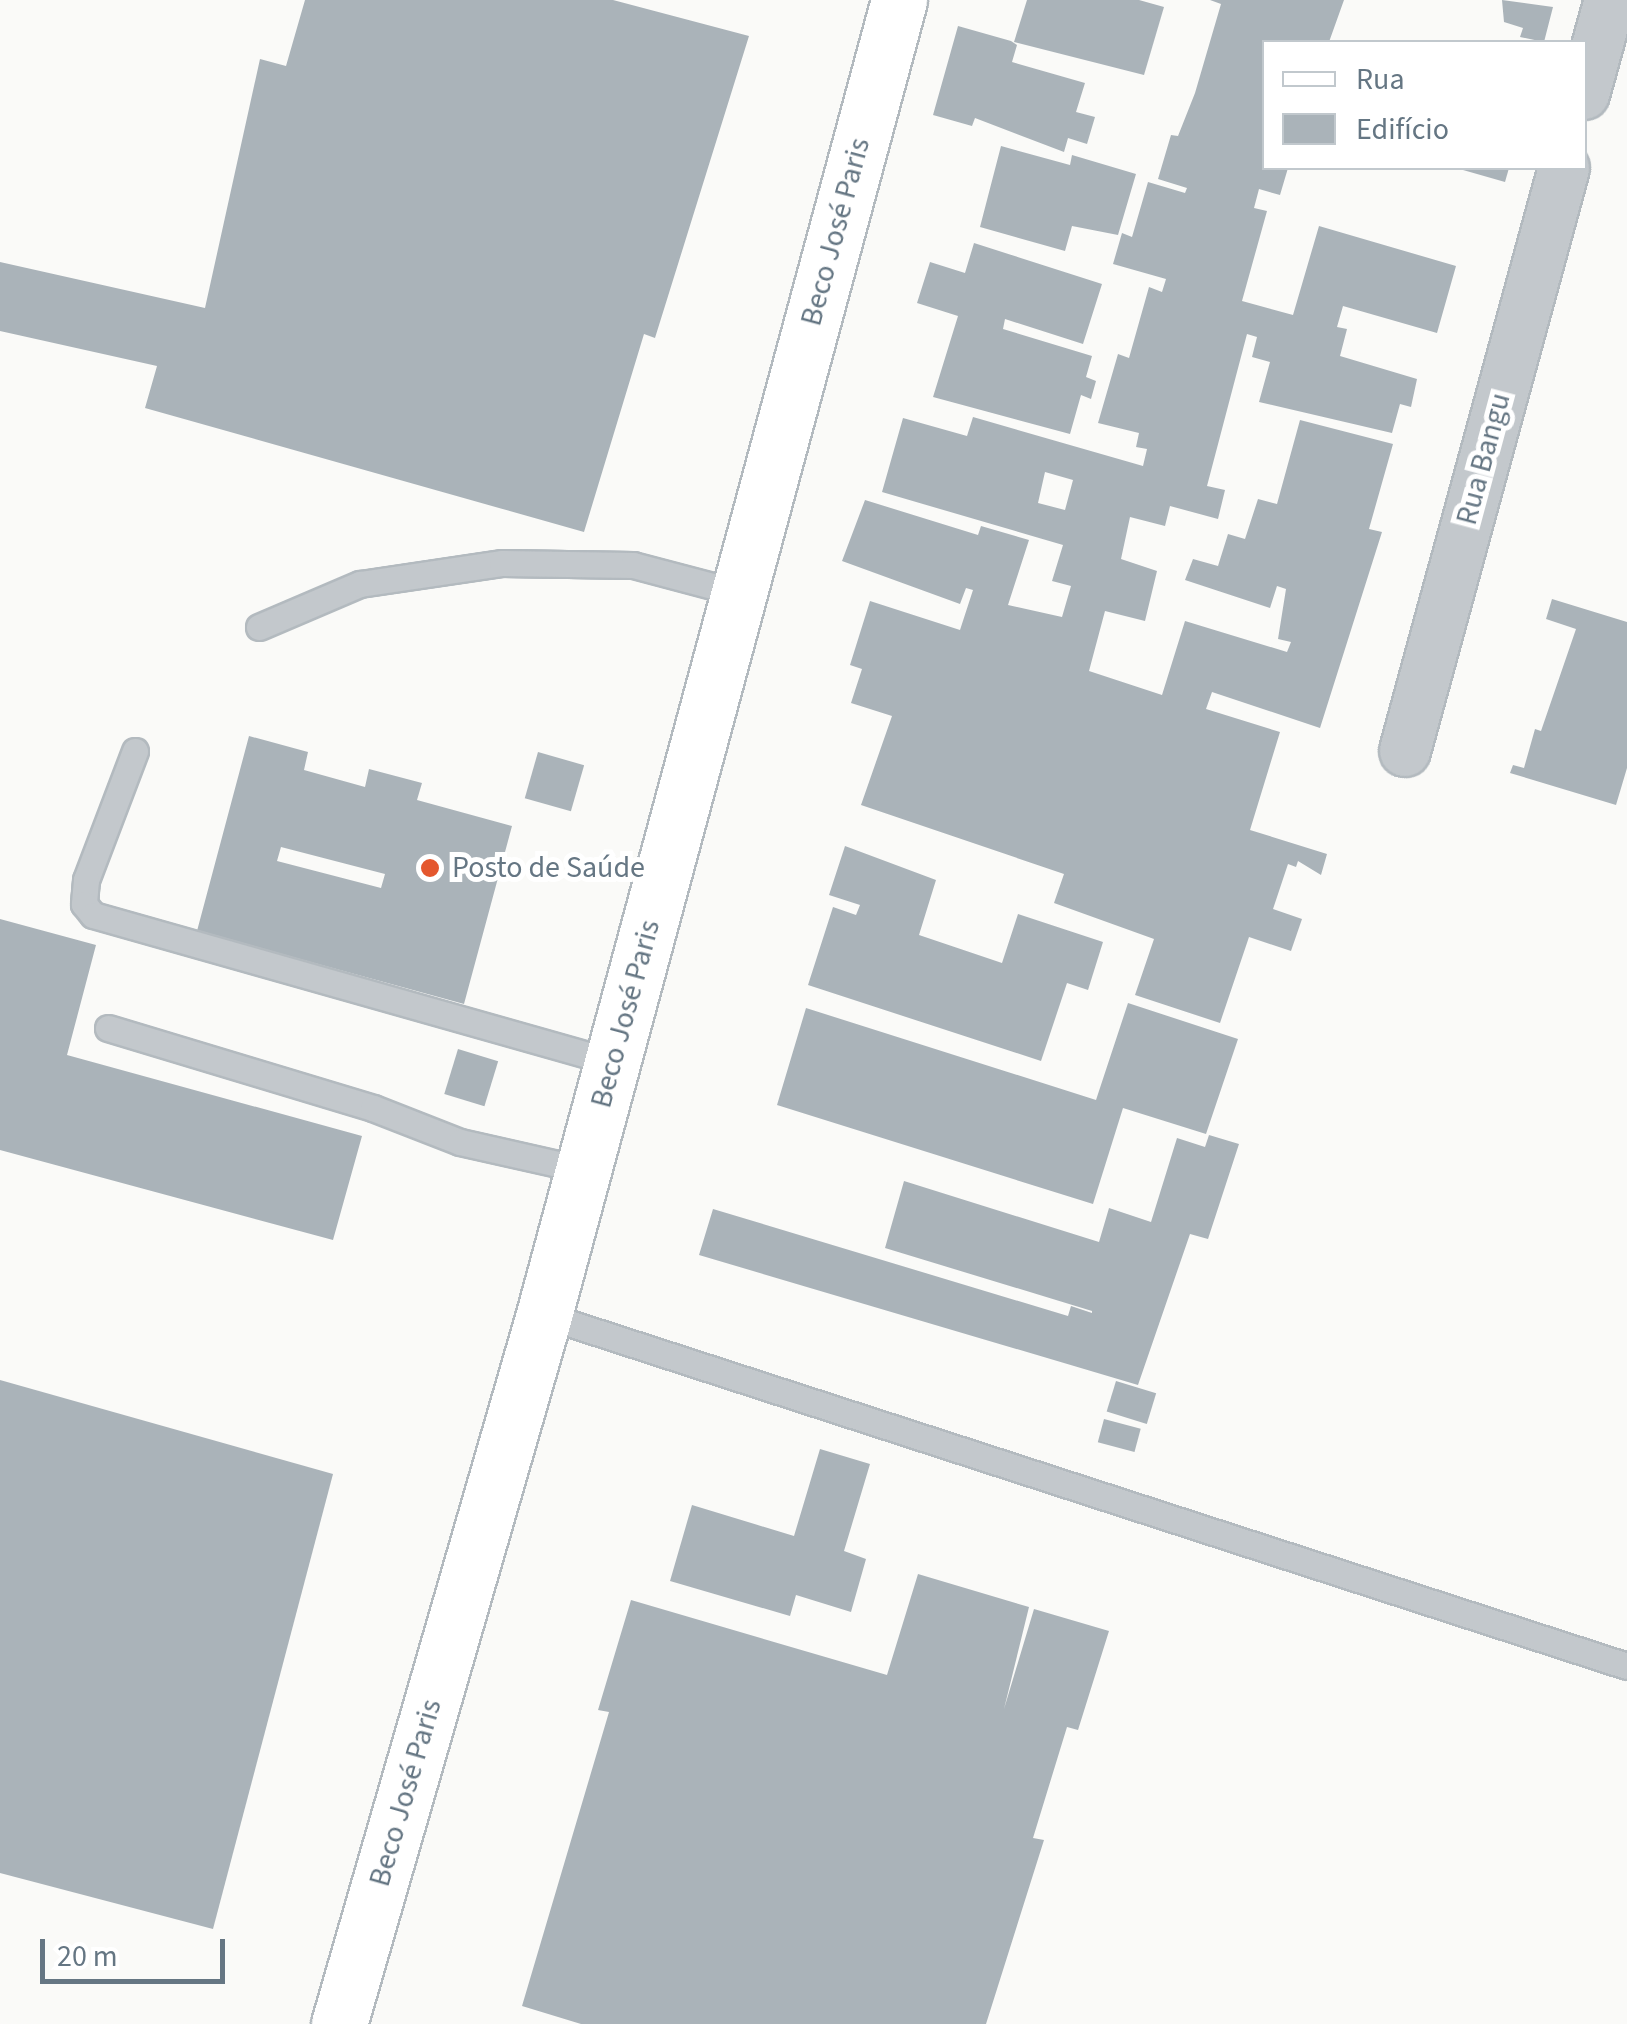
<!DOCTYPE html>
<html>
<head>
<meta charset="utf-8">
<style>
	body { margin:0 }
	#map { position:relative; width:1627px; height:2024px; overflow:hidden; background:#fafaf8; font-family:"Source Sans 3",sans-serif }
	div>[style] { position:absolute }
	.building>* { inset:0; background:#aab3b9; transform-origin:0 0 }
	.roads { filter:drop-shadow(2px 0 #b3babf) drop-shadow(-2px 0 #b3babf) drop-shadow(0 2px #b3babf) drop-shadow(0 -2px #b3babf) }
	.lane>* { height:25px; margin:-12.5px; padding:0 12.5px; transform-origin:12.5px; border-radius:12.5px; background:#c3c8cc }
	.street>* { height:50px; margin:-25px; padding:0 25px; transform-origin:25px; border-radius:25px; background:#c3c8cc }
	.secondary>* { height:55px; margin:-27.5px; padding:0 27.5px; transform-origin:27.5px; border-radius:27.5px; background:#fff }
	.dots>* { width:28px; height:28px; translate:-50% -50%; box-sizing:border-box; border:5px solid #fff; border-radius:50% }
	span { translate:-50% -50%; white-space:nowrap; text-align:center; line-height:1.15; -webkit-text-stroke:10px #fff; paint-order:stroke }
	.street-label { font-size:30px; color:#657683 }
	.poi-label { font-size:30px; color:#657683 }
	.left { translate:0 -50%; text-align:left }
	.legend { position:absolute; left:1262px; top:40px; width:325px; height:130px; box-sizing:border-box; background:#fff; border:2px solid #c1c8cd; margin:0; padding:12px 18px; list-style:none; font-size:30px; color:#657683 }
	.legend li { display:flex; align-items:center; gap:20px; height:50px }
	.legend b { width:50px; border:2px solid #c1c8cd }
	.scale { position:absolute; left:40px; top:1939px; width:185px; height:45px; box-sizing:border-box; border:5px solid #657683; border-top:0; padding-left:12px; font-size:30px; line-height:35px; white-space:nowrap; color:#657683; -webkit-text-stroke:8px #fff; paint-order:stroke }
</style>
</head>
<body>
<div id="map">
	<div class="building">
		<i style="clip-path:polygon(305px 0,613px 0,749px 36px,655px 338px,644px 334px,584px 532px,145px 408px,157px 366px,0 331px,0 262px,205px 308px,260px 59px,286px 66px)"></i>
		<i style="clip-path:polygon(1027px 0,1139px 0,1164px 7px,1144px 75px,1014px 42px)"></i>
		<i style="clip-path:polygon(evenodd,1210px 0,1344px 0,1329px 42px,1264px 42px,1264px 168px,1288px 168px,1280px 195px,1259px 189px,1254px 208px,1267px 211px,1242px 301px,1293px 315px,1319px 226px,1456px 266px,1437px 333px,1343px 306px,1337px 327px,1347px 329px,1340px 356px,1417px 379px,1411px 407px,1400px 404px,1392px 433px,1259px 402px,1270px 362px,1252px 357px,1257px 337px,1247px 334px,1207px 486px,1225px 490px,1218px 519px,1170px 506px,1165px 526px,1130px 517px,1121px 559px,1157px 571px,1145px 621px,1105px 611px,1089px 671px,1162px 695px,1185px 621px,1287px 652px,1291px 642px,1278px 639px,1286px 589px,1277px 586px,1270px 608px,1185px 580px,1193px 559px,1218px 566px,1228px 534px,1245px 539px,1258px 499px,1277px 504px,1300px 420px,1393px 444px,1369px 529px,1382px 532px,1320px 728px,1212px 692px,1206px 709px,1280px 732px,1250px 830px,1327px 854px,1321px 875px,1298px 861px,1296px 867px,1288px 864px,1273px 909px,1302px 919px,1291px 951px,1249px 937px,1220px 1023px,1135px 995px,1154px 939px,1054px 903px,1064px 874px,861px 805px,892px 716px,851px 703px,862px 669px,850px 665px,870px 601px,960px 630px,973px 590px,966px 588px,960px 604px,842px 561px,865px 500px,978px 535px,981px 526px,1029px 540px,1008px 605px,1062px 617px,1071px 586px,1052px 581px,1063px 545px,882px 492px,903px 418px,967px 436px,973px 417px,1143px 466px,1147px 449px,1136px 447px,1139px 433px,1098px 423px,1118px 354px,1129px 358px,1149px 287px,1162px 292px,1166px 279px,1113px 264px,1122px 233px,1132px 237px,1148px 182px,1185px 193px,1187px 188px,1158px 179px,1171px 135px,1178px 136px,1195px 93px,1221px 4px,1210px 0,1045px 472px,1073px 480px,1065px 510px,1038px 503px,1045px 472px)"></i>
		<i style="clip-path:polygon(1502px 0,1553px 7px,1544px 42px,1520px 37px,1523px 28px,1504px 22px)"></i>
		<i style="clip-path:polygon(958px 26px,1011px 41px,1017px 45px,1012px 62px,1085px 83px,1076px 112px,1095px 117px,1087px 144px,1068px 138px,1064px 152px,975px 118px,972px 126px,933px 115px)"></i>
		<i style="clip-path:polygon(1001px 146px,1070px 165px,1072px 155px,1136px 174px,1118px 235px,1072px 226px,1065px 251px,980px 227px)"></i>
		<i style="clip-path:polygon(1456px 168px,1509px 168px,1505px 182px)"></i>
		<i style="clip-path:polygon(974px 243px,1102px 284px,1083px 344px,1005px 319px,1003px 329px,1092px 356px,1086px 377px,1096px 381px,1091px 399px,1081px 395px,1070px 434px,933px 397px,958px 316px,917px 303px,930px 262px,965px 273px)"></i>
		<i style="clip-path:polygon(1552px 599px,1627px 622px,1627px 768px,1616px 805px,1510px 773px,1513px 765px,1524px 768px,1535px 729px,1541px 731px,1576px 629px,1546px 619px)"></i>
		<i style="clip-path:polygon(evenodd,249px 736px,308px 752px,304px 770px,365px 787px,369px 769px,422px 783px,417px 800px,512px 826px,464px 1004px,197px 931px,249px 736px,281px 847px,385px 874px,381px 888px,277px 861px,281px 847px)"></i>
		<i style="left:538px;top:752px;width:48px;height:48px;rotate:16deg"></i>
		<i style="clip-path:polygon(845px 846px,936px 880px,919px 935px,1002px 963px,1018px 914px,1103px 942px,1088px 990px,1067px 983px,1041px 1061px,808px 985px,833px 907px,856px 915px,860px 905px,829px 895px)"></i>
		<i style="clip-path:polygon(0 919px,96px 945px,67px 1055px,362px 1136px,333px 1240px,0 1150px)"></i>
		<i style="clip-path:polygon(1128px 1003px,1238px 1039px,1206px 1134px,1123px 1108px,1093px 1204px,777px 1105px,806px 1008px,1096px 1100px)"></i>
		<i style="left:458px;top:1049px;width:42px;height:47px;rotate:17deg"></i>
		<i style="clip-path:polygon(1209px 1135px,1239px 1144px,1208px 1239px,1190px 1234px,1138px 1385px,699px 1255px,713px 1209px,1068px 1316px,1071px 1306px,1092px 1313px,1092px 1311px,885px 1248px,904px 1181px,1099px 1242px,1109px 1208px,1151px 1222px,1177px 1138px,1205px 1147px)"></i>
		<i style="clip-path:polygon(0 1380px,333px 1474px,213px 1929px,0 1873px)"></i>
		<i style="left:1116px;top:1381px;width:42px;height:32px;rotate:17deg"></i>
		<i style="left:1104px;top:1419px;width:38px;height:24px;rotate:15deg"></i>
		<i style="clip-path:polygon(820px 1449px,870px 1464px,844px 1551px,866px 1559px,851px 1612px,796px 1595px,790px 1616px,670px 1581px,692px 1505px,794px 1536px)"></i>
		<i style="clip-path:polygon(918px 1574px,1029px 1607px,1004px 1709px,1034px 1609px,1109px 1631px,1078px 1730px,1067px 1727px,1033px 1838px,1044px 1840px,986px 2024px,581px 2024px,522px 2006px,609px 1712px,598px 1710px,631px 1600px,887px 1675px)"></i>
	</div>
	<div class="roads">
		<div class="lane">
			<i style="left:259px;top:627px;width:110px;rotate:-23.1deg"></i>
			<i style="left:360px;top:584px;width:144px;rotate:-8.4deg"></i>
			<i style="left:502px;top:563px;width:131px;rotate:0.9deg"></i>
			<i style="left:633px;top:565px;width:110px;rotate:14.8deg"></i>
			<i style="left:135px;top:751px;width:138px;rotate:110.8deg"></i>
			<i style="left:86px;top:880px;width:24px;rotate:95deg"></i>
			<i style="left:84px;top:904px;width:14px;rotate:51deg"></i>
			<i style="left:93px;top:915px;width:539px;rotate:15.81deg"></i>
			<i style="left:108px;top:1028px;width:277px;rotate:16.8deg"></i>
			<i style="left:373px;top:1108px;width:93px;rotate:21.3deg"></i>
			<i style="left:460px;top:1142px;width:127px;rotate:12.7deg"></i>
			<i style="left:544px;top:1315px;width:1138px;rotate:17.96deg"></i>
		</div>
		<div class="street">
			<i style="left:1584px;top:94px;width:98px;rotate:-74.5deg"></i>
			<i style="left:1405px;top:751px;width:604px;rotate:-74.74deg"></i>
		</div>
		<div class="secondary">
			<i style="left:339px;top:2024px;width:738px;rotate:-73.87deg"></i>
			<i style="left:544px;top:1315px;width:1362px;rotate:-74.89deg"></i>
		</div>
	</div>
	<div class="dots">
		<i style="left:430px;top:868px;background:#e4572e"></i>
	</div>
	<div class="street-label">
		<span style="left:836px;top:232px;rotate:-75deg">Beco José Paris</span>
		<span style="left:1484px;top:459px;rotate:-75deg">Rua Bangu</span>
		<span style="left:626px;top:1014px;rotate:-75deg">Beco José Paris</span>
		<span style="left:406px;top:1793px;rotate:-74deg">Beco José Paris</span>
	</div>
	<div class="poi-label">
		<span class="left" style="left:452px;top:868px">Posto de Saúde</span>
	</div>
	<ul class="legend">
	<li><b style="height:12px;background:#fff"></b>Rua</li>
	<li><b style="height:28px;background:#aab3b9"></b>Edifício</li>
	</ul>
	<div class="scale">20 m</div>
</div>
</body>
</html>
